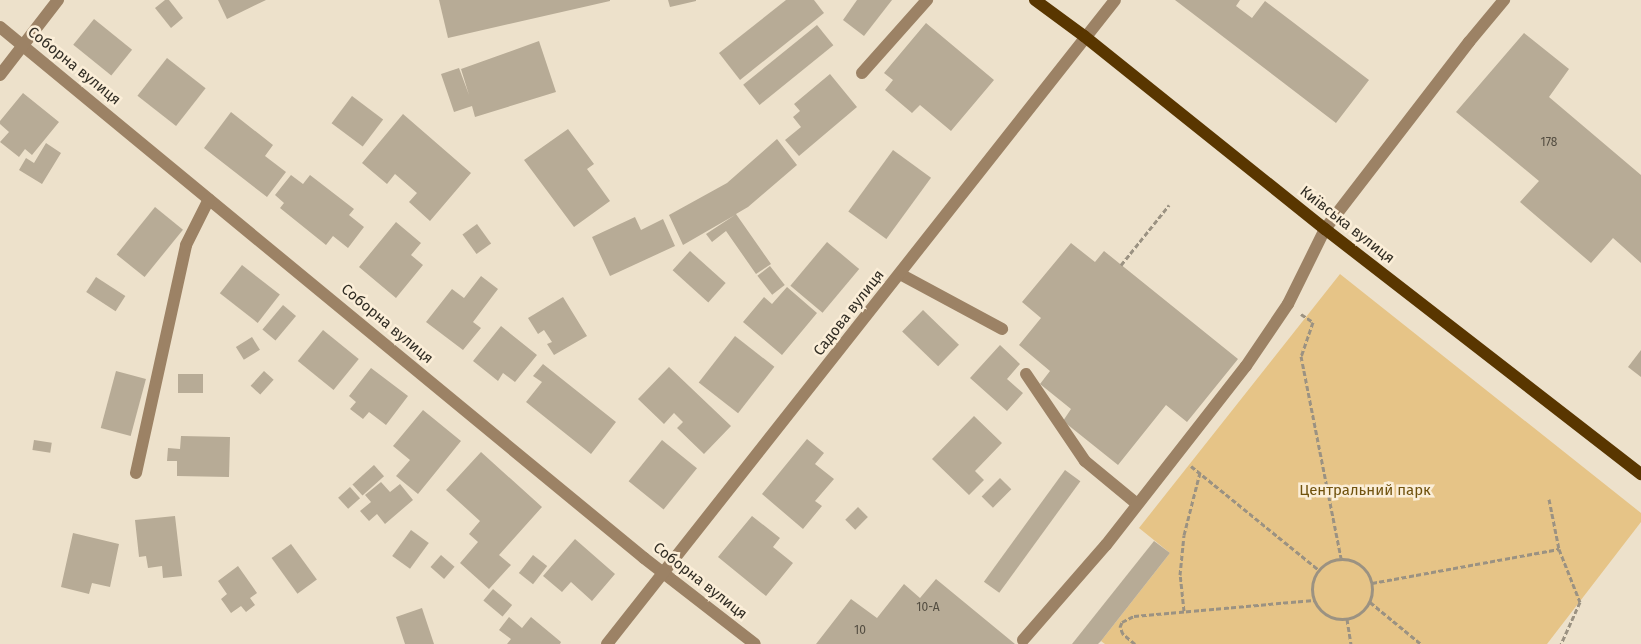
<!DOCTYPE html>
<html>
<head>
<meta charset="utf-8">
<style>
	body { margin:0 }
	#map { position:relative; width:1641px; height:644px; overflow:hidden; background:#ede1cb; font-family:"Fira Sans",sans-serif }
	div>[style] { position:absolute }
	.green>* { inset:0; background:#e6c487 }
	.building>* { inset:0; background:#b7ab96; transform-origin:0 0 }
	.path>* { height:3px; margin-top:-1.5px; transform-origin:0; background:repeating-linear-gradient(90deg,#9b9282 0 5px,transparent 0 7.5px) }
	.path>.ring { margin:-1.5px; padding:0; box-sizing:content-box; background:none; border:3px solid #9b9282; border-radius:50% }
	.minor>* { height:12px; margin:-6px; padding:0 6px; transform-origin:6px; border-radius:6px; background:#9c8265 }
	.major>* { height:12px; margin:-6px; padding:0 6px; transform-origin:6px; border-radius:6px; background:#593600 }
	span { translate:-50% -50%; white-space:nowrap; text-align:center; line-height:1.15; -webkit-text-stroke:5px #fbeed8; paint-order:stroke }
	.number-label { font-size:12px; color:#524c40 }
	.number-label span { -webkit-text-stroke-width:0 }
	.street-label { font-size:15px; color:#312d24 }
	.park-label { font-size:15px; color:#70520e }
</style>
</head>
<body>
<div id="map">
	<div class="green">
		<i style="clip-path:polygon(1340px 274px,1641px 513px,1641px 522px,1547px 644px,1105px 644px,1101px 641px,1170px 553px,1139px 528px)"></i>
	</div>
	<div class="building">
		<i style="clip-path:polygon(165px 0,169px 0,183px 18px,171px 28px,155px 8px)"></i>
		<i style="clip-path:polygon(218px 0,266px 0,227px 19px)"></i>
		<i style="clip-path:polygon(439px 0,610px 0,610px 1px,448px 38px)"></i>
		<i style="clip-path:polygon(668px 0,696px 0,696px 1px,670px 7px)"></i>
		<i style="clip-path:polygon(786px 0,814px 0,824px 13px,740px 80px,719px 53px)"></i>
		<i style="clip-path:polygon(857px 0,892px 0,864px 36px,843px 20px)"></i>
		<i style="clip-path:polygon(1175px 0,1240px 0,1236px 6px,1252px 18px,1265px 1px,1369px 80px,1336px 123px)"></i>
		<i style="left:94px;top:19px;width:49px;height:33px;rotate:39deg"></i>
		<i style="clip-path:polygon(926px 23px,994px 80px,951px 131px,920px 105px,912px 113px,885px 90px,893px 80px,884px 73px)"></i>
		<i style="left:817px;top:25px;width:26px;height:95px;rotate:51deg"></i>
		<i style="clip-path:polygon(1524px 33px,1569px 69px,1549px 97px,1641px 175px,1641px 263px,1613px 238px,1591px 263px,1520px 202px,1539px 181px,1456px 112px)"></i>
		<i style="clip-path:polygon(539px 41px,556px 92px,475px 117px,472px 106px,454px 112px,441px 74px,459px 68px,469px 95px,461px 69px)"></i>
		<i style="left:167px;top:58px;width:49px;height:48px;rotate:38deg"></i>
		<i style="clip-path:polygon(830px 74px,857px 107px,799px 156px,785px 140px,801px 127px,793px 117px,800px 111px,794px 104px)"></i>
		<i style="clip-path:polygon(23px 93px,59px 122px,32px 155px,25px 149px,19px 157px,0 142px,9px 132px,0 124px,0 121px)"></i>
		<i style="left:352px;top:96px;width:39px;height:34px;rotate:37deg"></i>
		<i style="clip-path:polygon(231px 112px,273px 145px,265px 156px,286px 172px,267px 197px,204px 148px)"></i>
		<i style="clip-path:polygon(403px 114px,471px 173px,430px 221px,409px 202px,417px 193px,395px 174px,387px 184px,362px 163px)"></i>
		<i style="clip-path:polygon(568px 129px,594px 164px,587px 169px,610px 201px,574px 227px,524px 160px)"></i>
		<i style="clip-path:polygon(777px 139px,797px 165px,748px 207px,736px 214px,771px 264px,756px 274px,726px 231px,712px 242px,706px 234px,735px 215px,683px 245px,669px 215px,727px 183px)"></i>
		<i style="clip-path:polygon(46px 143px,61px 153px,42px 184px,19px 170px,26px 158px,34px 163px)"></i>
		<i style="left:893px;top:150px;width:47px;height:76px;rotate:36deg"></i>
		<i style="clip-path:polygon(291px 175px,303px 184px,310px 175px,354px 209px,349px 215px,364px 227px,348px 248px,333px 236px,326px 245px,280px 208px,284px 203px,275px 195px)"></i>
		<i style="left:155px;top:207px;width:36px;height:61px;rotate:39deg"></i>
		<i style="clip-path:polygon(635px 217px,641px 230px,663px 219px,675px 246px,610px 276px,592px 237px)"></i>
		<i style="clip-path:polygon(396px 222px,421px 243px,411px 255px,423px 265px,396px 298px,359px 267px)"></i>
		<i style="left:477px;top:224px;width:24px;height:18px;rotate:54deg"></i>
		<i style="left:827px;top:242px;width:42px;height:57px;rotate:40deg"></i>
		<i style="clip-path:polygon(1071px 243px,1095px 262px,1104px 251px,1238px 359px,1187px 422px,1166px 405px,1118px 465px,1063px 421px,1071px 409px,1040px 384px,1050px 371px,1019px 345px,1041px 318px,1022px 302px)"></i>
		<i style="left:690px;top:251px;width:48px;height:26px;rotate:42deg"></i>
		<i style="left:242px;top:265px;width:48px;height:36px;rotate:38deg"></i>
		<i style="left:770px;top:266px;width:24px;height:16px;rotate:52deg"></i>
		<i style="clip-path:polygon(481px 276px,498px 289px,473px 322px,481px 328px,463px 350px,426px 322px,452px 289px,464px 298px)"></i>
		<i style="left:96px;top:277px;width:35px;height:18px;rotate:33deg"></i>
		<i style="clip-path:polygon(787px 287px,817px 313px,782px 355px,743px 322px,764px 297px,772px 304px)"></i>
		<i style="clip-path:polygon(563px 297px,587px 336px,554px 355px,547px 344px,552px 342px,544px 330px,538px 334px,528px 318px)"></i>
		<i style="left:283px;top:305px;width:17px;height:32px;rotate:40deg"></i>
		<i style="left:923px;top:310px;width:50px;height:30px;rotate:44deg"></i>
		<i style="clip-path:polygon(501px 326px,537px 355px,515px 382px,503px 373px,498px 381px,473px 361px)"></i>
		<i style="left:323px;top:330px;width:46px;height:40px;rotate:39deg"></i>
		<i style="left:735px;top:336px;width:50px;height:59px;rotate:38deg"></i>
		<i style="left:252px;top:337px;width:15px;height:19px;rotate:58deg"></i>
		<i style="clip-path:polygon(1000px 345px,1020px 364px,1007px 379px,1023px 393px,1007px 411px,970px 378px)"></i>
		<i style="clip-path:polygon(1641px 350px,1641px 377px,1628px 367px)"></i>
		<i style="clip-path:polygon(543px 364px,616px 422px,591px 454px,526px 402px,542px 382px,533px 376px)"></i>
		<i style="clip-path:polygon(669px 367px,731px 426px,704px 454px,677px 428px,683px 422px,674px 413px,664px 424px,638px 399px)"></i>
		<i style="clip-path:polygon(371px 368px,408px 396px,386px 425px,369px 412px,363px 419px,350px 409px,356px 402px,349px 396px)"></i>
		<i style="left:116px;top:371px;width:31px;height:59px;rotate:15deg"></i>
		<i style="left:264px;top:371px;width:13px;height:20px;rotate:42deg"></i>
		<i style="left:203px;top:374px;width:19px;height:25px;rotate:90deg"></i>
		<i style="clip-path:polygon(423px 410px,461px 441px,418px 494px,396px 476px,410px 460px,393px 446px)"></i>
		<i style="clip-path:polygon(974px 416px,1002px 443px,975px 471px,984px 480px,969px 495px,932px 459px)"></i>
		<i style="clip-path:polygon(181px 436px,230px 437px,229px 477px,177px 476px,177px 461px,167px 461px,168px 448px,180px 449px)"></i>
		<i style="clip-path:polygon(807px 439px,824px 453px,815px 464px,834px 479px,815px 501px,822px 506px,803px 529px,762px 494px)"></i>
		<i style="left:34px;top:440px;width:18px;height:10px;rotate:9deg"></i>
		<i style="left:662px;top:440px;width:45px;height:53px;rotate:39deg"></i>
		<i style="clip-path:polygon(481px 452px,542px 507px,499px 555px,511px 565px,489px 589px,460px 563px,478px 542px,469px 534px,480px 521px,446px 490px)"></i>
		<i style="left:374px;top:465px;width:15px;height:29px;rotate:48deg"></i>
		<i style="left:1065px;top:470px;width:19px;height:138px;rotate:36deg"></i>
		<i style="left:1000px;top:478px;width:16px;height:26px;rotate:45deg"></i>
		<i style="clip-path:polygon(381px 482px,390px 492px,400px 484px,413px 500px,385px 524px,377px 514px,369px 521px,360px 511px,371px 502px,365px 495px)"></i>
		<i style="left:350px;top:487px;width:15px;height:16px;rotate:48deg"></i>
		<i style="left:858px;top:507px;width:14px;height:18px;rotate:45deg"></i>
		<i style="clip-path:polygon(175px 516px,182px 576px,163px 578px,162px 566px,148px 568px,146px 556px,139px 557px,135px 520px)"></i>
		<i style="clip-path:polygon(752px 516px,780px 538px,773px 547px,793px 563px,766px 596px,718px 557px)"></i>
		<i style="left:411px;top:530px;width:22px;height:32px;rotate:36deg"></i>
		<i style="clip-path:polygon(73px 533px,119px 544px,110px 587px,92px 583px,89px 594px,61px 587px)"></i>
		<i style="clip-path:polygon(575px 539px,615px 574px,592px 601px,571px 582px,562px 592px,543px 576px)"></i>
		<i style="clip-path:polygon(1154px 541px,1170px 553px,1101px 641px,1098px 644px,1072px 644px)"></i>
		<i style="left:291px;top:544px;width:44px;height:24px;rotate:54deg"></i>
		<i style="left:441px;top:555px;width:18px;height:16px;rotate:41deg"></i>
		<i style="left:533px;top:555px;width:18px;height:23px;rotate:38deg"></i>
		<i style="clip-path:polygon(238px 566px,257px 593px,250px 598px,255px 605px,246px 612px,241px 606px,231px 613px,221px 599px,227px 594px,218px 581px)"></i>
		<i style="clip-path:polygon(936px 579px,1015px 644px,816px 644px,851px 599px,877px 618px,904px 584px,920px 598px)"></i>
		<i style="left:493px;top:589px;width:25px;height:15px;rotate:40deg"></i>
		<i style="clip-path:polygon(422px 608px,434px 644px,405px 644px,396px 617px)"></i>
		<i style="clip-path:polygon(509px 617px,522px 628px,531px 617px,561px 642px,560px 644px,507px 644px,511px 639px,499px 630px)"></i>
	</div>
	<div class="path">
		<i style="left:1121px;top:265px;width:77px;rotate:-51.3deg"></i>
		<i style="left:1301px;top:314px;width:14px;rotate:34deg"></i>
		<i style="left:1313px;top:322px;width:36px;rotate:109deg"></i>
		<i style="left:1301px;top:356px;width:206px;rotate:78.8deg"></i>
		<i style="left:1191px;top:466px;width:165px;rotate:39.1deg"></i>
		<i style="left:1549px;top:499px;width:51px;rotate:78.7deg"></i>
		<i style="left:1559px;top:549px;width:57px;rotate:68.4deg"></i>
		<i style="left:1580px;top:602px;width:46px;rotate:114.3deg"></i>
		<i class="ring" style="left:1312px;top:559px;width:57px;height:57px"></i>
		<i style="left:1372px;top:583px;width:190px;rotate:-10.3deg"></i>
		<i style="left:1370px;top:602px;width:66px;rotate:39.5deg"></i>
		<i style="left:1184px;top:611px;width:36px;rotate:-96deg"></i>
		<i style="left:1180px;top:575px;width:40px;rotate:-84.3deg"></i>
		<i style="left:1184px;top:535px;width:65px;rotate:-75.7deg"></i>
		<i style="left:1347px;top:619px;width:25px;rotate:81deg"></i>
		<i style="left:1135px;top:644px;width:16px;rotate:-140deg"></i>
		<i style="left:1123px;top:634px;width:8px;rotate:-113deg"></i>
		<i style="left:1120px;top:627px;width:5px;rotate:-68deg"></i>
		<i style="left:1122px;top:622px;width:13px;rotate:-27deg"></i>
		<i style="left:1134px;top:616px;width:181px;rotate:-5.1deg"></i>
	</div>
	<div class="minor">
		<i style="left:0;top:27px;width:835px;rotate:39.51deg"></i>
		<i style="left:644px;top:558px;width:140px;rotate:37.8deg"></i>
		<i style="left:862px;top:73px;width:98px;rotate:-48.3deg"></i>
		<i style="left:0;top:75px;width:95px;rotate:-52.3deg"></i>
		<i style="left:900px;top:274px;width:116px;rotate:28.3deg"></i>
		<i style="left:1026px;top:374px;width:105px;rotate:55.9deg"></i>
		<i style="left:1085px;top:461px;width:67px;rotate:39.6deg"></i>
		<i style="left:136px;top:473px;width:233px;rotate:-77.6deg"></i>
		<i style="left:186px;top:245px;width:51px;rotate:-63.4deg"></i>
		<i style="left:1023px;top:640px;width:126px;rotate:-48.9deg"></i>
		<i style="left:1106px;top:545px;width:227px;rotate:-52deg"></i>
		<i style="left:1246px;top:366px;width:75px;rotate:-55.9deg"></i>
		<i style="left:1288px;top:304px;width:84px;rotate:-63.7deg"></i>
		<i style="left:1325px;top:229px;width:236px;rotate:-52.4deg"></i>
		<i style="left:1469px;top:42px;width:55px;rotate:-50.2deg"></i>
		<i style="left:607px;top:644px;width:820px;rotate:-51.73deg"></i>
	</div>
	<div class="major">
		<i style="left:1035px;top:0;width:61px;rotate:36.3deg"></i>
		<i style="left:1084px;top:36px;width:309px;rotate:38.7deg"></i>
		<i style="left:1325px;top:229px;width:400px;rotate:37.8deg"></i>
	</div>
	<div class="number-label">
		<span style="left:1549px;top:143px">178</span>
		<span style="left:928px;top:608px">10-А</span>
		<span style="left:860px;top:631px">10</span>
	</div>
	<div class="street-label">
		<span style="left:74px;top:66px;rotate:39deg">Соборна вулиця</span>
		<span style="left:1347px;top:225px;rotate:38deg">Київська вулиця</span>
		<span style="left:849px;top:313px;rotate:-52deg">Садова вулиця</span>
		<span style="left:387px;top:324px;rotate:40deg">Соборна вулиця</span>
		<span style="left:700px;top:581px;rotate:38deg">Соборна вулиця</span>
	</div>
	<div class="park-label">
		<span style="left:1365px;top:491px">Центральний парк</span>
	</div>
</div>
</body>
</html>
